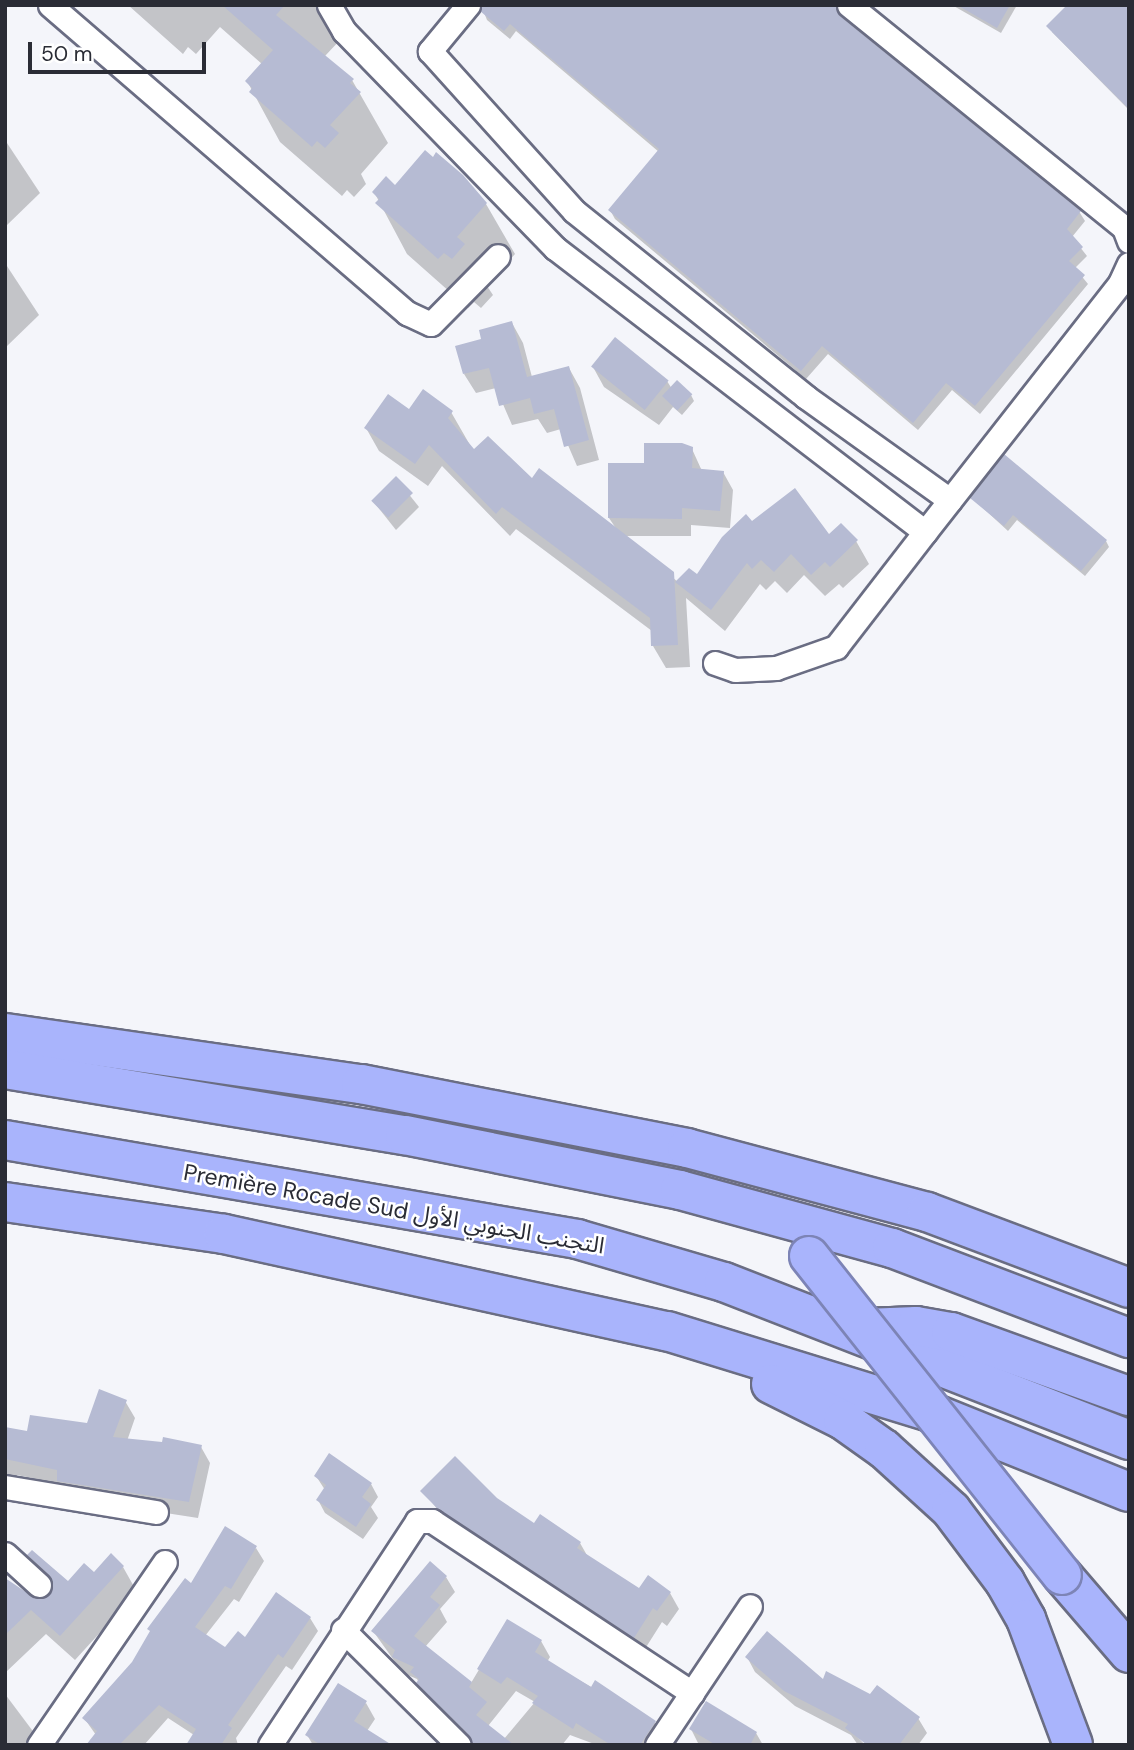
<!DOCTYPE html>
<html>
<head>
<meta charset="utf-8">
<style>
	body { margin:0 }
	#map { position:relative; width:1134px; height:1750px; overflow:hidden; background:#f4f5fa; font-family:"DM Sans","Noto Sans Arabic",sans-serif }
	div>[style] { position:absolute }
	.shadow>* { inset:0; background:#0003 }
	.building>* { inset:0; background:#b6bbd3; transform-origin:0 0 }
	.roads { filter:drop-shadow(2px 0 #6a6d83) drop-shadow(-2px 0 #6a6d83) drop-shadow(0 2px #6a6d83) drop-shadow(0 -2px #6a6d83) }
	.minor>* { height:23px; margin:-11.5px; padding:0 11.5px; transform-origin:11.5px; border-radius:11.5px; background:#fff }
	.motorway>* { height:38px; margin:-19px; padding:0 19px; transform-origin:19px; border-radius:19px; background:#a9b4fc }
	.bridges { filter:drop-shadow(2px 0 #7d84b6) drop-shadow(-2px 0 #7d84b6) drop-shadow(0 2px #7d84b6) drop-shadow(0 -2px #7d84b6) }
	.motorway-bridge>* { height:38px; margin:-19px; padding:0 19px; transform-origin:19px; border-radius:19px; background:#a9b4fc }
	span { translate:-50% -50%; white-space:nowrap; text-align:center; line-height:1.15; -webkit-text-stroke:5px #fff; paint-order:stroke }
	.street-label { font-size:23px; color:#2a2c35 }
	.frame { position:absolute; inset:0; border:7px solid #2a2c35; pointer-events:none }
	.scale { position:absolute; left:28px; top:42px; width:178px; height:32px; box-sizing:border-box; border:4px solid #2a2c35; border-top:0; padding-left:9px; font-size:21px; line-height:24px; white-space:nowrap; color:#2a2c35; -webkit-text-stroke:5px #fff; paint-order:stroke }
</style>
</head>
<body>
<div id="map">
	<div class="shadow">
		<i style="clip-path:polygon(128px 5px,323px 5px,341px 39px,325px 56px,352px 80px,388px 143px,361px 174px,366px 184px,354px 197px,347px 190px,342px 196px,280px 142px,247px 81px,262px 64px,220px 27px,196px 54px,188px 47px,183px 54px)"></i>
		<i style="clip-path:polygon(481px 5px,834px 5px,841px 19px,1080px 213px,1085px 221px,1072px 237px,1087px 256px,1075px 268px,1088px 284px,980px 414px,952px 390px,918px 430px,828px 354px,806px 379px,615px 219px,610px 210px,659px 152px,516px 31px,510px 39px,487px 20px)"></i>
		<i style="clip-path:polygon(952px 5px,1017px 5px,1001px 33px)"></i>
		<i style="clip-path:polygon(1129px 5px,1129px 110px,1052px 32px)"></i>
		<i style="clip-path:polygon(5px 140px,40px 193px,5px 227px)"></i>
		<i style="clip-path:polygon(396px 187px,486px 204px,515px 254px,487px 286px,493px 295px,481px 308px,474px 302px,468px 308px,407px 254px,374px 192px)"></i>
		<i style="clip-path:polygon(5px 263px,39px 315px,5px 348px)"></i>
		<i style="clip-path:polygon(512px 323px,523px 343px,532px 377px,569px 368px,580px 388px,599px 460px,577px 466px,561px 429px,547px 433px,538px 419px,512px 425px,496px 388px,476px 393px,464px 374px,484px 340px)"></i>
		<i style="clip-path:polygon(593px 367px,667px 381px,672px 389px,691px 395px,694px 401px,682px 415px,673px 407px,659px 425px,604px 387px)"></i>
		<i style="clip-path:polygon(410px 411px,451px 412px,474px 452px,617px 530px,609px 518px,646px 465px,692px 449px,702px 471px,723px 472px,733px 490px,730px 528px,691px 525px,691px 536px,623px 536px,678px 582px,697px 577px,751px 523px,856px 541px,869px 564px,843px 588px,839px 584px,825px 596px,804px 575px,787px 593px,775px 581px,766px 590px,760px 584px,725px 631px,686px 598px,690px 667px,666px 668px,653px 646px,652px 631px,516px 529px,510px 536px,442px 466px,428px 486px,379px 451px,366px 428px)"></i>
		<i style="clip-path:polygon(396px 478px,419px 507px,396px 530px,373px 501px)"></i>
		<i style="clip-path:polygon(972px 498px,1106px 541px,1109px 547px,1085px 576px,1017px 520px,1008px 531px)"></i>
		<i style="clip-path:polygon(125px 1401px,135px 1418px,127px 1441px,201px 1447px,210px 1463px,198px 1518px,69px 1498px,61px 1484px,17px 1475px,14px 1489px,5px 1487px,5px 1429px,28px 1433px,88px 1425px)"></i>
		<i style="clip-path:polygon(316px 1476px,371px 1484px,378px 1497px,371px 1507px,378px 1518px,363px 1539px,325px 1513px,318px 1500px,325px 1490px)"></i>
		<i style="clip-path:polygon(423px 1491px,496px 1499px,535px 1525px,580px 1543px,588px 1557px,639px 1591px,670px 1593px,679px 1609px,667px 1626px,662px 1622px,643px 1652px,449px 1524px)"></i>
		<i style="clip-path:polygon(256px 1548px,264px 1561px,239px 1602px,234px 1599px,205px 1636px,225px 1650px,310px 1618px,318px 1631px,292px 1670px,286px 1666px,236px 1738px,238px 1745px,188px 1745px,194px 1735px,168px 1718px,144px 1745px,88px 1745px,96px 1735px,84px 1718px,134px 1663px,191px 1585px)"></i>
		<i style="clip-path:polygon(29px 1555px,68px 1584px,123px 1567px,137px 1592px,75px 1660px,46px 1634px,5px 1673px,5px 1579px,36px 1601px,50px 1596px,52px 1589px)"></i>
		<i style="clip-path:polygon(evenodd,446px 1577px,455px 1592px,440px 1609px,447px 1622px,425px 1647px,471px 1683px,508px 1621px,541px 1641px,550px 1657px,547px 1662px,655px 1723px,664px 1738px,659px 1745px,597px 1745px,570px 1735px,562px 1745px,474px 1745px,427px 1698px,417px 1679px,403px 1673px,373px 1631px,446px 1577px,516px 1691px,535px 1702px,504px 1739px,488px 1726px,516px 1691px)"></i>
		<i style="clip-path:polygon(747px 1657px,918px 1718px,927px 1733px,918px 1745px,870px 1745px,852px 1731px,865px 1745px,858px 1745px,851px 1735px,795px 1706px,755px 1672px)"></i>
		<i style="clip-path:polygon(5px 1694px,38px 1738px,31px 1745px,5px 1745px)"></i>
		<i style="clip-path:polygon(366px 1703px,375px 1719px,367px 1731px,389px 1745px,313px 1745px,307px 1735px)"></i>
		<i style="clip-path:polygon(691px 1729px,756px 1733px,763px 1745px,699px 1745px)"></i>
	</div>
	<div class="building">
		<i style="clip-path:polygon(222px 5px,285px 5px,276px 15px,354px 79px,350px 83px,361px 92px,330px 125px,339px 133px,325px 148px,317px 141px,312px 147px,249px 92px,252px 88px,245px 81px,273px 50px)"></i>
		<i style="clip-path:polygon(482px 5px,835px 5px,840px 16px,1081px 211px,1067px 229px,1083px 247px,1069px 261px,1085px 275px,975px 406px,946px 383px,913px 423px,822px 346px,801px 371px,608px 210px,659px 149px,510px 24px,504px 31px,480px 11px)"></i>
		<i style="clip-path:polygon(957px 5px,1010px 5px,997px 28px)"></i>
		<i style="clip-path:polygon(1067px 5px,1129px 5px,1129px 109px,1046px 26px)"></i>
		<i style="clip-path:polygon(425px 150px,433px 157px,436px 152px,463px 175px,487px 203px,457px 237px,465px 244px,452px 259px,444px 253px,438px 259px,375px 203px,379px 199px,372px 192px,386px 176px,395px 185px)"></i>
		<i style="clip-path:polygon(512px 321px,527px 377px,569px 366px,589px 440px,564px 447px,554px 409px,534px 414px,530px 398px,499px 406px,489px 368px,463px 374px,455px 346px,481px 339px,479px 330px)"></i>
		<i style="left:615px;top:337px;width:69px;height:38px;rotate:39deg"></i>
		<i style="left:677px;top:380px;width:21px;height:22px;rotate:43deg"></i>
		<i style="clip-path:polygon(423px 389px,453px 411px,448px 418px,474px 449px,488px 436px,532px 478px,539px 468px,674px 572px,678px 645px,651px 646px,650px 618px,502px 507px,496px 514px,429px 445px,415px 464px,364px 428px,388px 394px,409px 409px)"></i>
		<i style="clip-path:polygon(644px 443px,682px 443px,693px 447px,692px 468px,724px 471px,720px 511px,682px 508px,682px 519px,608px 518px,608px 463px,644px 463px)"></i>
		<i style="clip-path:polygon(1004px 454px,1107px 540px,1081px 571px,1013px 515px,1004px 526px,970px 498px)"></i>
		<i style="left:396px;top:476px;width:24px;height:35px;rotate:45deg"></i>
		<i style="clip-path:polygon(795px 488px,829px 534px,841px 523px,858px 540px,830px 567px,825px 562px,811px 575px,791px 554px,774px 572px,761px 560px,752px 569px,747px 563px,711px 610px,675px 582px,689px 568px,697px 574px,722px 537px,746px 514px,752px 521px)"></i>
		<i style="clip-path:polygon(99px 1389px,127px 1400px,113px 1437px,162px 1442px,163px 1437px,202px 1445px,189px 1502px,57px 1481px,57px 1470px,5px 1459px,5px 1427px,27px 1431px,30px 1415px,87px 1423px)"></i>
		<i style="clip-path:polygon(329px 1453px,372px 1483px,362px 1497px,371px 1504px,356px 1527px,316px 1500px,326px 1485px,314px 1476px)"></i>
		<i style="clip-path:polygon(455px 1456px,497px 1498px,534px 1523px,540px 1514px,581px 1542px,577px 1548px,639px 1588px,648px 1575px,671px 1592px,657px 1611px,653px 1608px,634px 1638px,438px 1509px,420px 1491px)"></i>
		<i style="clip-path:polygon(225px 1526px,257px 1546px,231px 1589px,225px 1586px,195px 1627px,225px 1647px,238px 1631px,245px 1637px,276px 1592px,311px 1617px,283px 1658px,278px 1654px,228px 1725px,232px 1728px,221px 1745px,186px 1745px,196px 1729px,159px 1705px,119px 1745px,86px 1745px,97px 1731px,82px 1718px,132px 1662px,150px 1631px,147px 1629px,185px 1578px,191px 1583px)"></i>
		<i style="clip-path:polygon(32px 1550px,68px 1581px,84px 1563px,94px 1572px,111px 1553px,124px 1566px,60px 1636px,31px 1610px,5px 1635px,5px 1578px,35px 1598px,44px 1598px,52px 1589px,49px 1575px,27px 1555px)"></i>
		<i style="clip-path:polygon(430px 1561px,447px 1576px,430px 1597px,440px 1605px,414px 1636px,472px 1682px,469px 1687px,487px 1702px,476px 1715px,514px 1745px,473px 1745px,469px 1735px,416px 1683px,419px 1679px,410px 1672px,414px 1667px,392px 1657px,395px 1650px,371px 1631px)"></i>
		<i style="clip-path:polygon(507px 1619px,542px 1640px,535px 1652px,591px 1687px,595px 1680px,656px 1721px,640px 1745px,611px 1745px,576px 1723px,573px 1729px,532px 1703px,538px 1696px,507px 1677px,501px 1684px,477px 1669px)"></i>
		<i style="clip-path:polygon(767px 1631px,823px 1679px,826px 1671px,870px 1694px,877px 1685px,920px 1717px,899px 1745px,867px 1745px,845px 1728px,848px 1724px,784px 1691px,745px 1657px)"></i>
		<i style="clip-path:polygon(338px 1683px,367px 1701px,354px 1721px,392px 1745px,321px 1745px,305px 1735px)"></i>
		<i style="clip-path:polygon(706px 1701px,757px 1732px,750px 1745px,716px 1745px,689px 1729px)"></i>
	</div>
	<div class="roads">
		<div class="minor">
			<i style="left:50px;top:5px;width:472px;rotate:40.8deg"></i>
			<i style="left:407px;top:313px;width:26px;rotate:25deg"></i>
			<i style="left:431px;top:324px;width:95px;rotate:-45.4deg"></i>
			<i style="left:329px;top:5px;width:30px;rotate:60deg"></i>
			<i style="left:344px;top:31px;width:303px;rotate:45.8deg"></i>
			<i style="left:555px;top:248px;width:466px;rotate:37.5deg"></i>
			<i style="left:925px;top:532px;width:316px;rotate:-51.9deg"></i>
			<i style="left:1120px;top:283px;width:21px;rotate:-65deg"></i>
			<i style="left:468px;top:5px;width:60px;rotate:129.6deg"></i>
			<i style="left:430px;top:51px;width:215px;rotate:48deg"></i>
			<i style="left:574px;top:211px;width:297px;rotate:38.7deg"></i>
			<i style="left:806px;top:397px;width:177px;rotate:35.6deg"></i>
			<i style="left:849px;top:5px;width:354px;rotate:39deg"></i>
			<i style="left:1124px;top:228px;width:14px;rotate:69deg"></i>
			<i style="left:715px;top:663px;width:21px;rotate:19deg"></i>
			<i style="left:735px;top:670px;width:41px;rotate:-2.8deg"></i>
			<i style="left:776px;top:668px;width:64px;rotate:-19.3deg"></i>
			<i style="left:836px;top:647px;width:145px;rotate:-52.3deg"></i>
			<i style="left:5px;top:1487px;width:153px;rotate:9.4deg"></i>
			<i style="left:5px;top:1554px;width:46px;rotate:42.4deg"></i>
			<i style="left:343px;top:1630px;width:163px;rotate:44.8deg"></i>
			<i style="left:39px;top:1745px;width:222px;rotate:-55.5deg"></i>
			<i style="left:270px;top:1745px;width:268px;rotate:-56.7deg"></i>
			<i style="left:417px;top:1521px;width:15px"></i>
			<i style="left:432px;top:1521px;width:312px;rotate:33.5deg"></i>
			<i style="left:657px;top:1745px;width:167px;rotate:-56.2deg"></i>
		</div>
		<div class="motorway">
			<i style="left:5px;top:1033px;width:360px;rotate:8.2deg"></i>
			<i style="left:361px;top:1084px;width:332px;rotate:11.1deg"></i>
			<i style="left:687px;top:1148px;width:248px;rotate:14.9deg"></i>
			<i style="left:927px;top:1212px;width:216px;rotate:20.6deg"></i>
			<i style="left:5px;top:1069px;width:405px;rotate:9.4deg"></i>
			<i style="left:405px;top:1135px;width:280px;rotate:11.3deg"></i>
			<i style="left:680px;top:1190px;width:220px;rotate:15.3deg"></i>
			<i style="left:892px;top:1248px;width:254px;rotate:20.8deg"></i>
			<i style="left:5px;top:1140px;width:581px;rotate:9.82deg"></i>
			<i style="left:577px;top:1239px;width:153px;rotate:16.3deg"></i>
			<i style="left:724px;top:1282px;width:435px;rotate:21.3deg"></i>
			<i style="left:5px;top:1202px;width:221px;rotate:8.3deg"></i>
			<i style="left:224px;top:1234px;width:453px;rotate:12.4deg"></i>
			<i style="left:667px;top:1331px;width:275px;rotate:17.1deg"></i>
			<i style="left:930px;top:1412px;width:214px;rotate:21.9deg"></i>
			<i style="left:866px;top:1328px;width:50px;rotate:-2.3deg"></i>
			<i style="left:916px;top:1326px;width:36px;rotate:10deg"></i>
			<i style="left:951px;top:1332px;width:189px;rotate:19.8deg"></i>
			<i style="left:771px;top:1384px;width:80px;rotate:26.6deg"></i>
			<i style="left:843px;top:1420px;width:50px;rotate:35.3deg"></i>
			<i style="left:884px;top:1449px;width:91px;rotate:42.3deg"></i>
			<i style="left:951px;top:1510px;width:90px;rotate:53.1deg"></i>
			<i style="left:1005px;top:1582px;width:43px;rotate:60.4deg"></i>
			<i style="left:1026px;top:1619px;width:134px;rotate:69.5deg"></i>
			<i style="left:1062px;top:1575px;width:103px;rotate:49.3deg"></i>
		</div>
	</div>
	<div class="bridges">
		<div class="motorway-bridge">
			<i style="left:809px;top:1256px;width:407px;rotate:51.6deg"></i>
		</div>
	</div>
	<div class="street-label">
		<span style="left:394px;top:1209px;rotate:10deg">Première Rocade Sud التجنب الجنوبي الأول</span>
	</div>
	<div class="frame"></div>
	<div class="scale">50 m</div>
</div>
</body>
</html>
